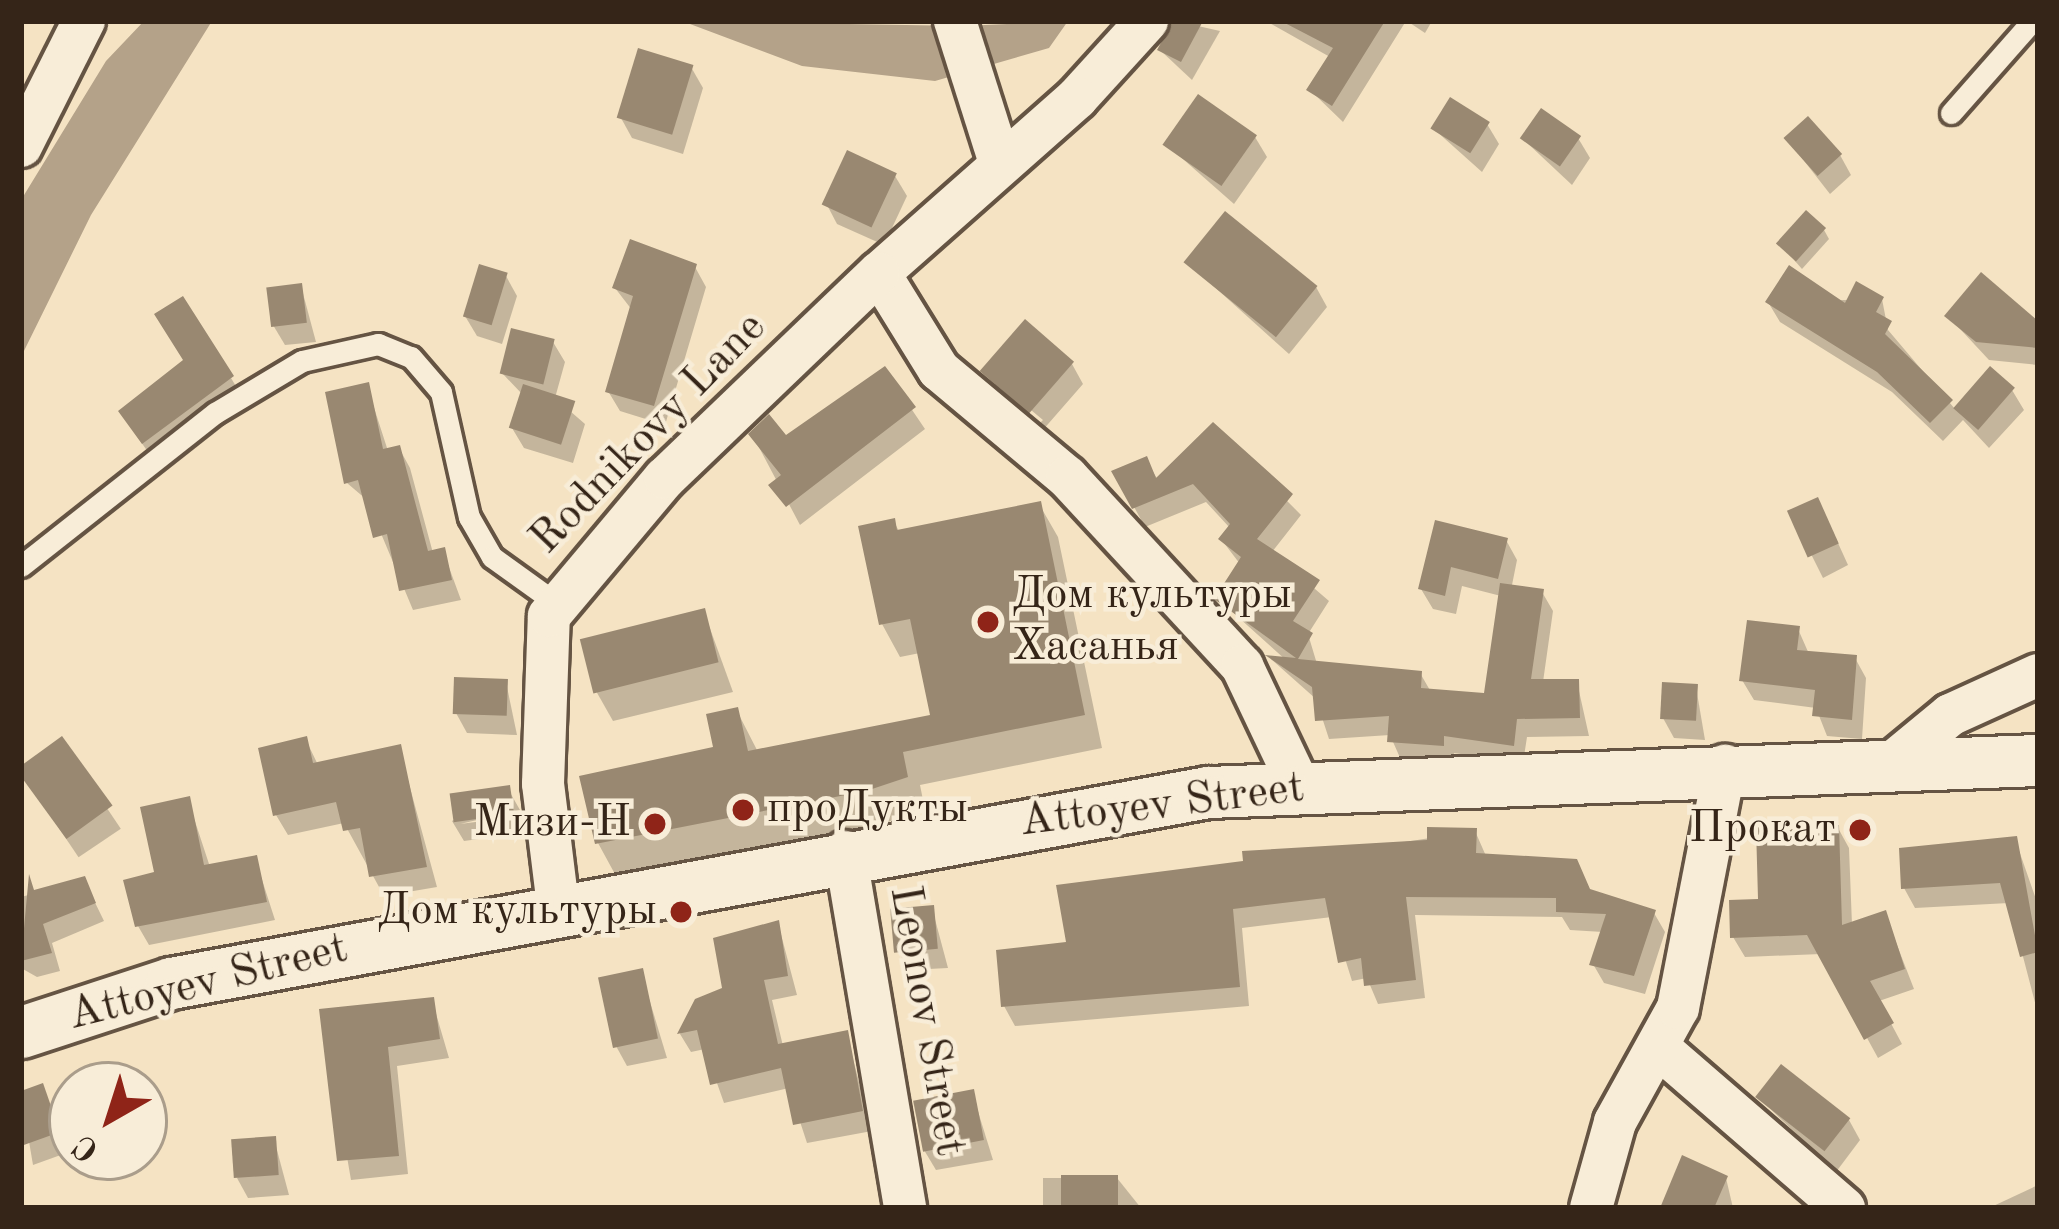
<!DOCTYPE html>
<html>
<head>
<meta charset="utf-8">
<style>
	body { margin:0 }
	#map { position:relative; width:2059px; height:1229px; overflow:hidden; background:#f5e3c3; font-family:"Old Standard TT",serif }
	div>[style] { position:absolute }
	.water>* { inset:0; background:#b4a289 }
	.shadow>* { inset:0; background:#0003; transform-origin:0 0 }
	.building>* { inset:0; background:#998871; transform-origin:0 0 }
	.roads { filter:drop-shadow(3px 0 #655443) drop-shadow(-3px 0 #655443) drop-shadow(0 3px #655443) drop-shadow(0 -3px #655443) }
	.service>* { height:21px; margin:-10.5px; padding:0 10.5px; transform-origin:10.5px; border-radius:10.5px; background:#f8edd8 }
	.minor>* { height:42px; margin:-21px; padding:0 21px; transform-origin:21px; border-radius:21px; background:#f8edd8 }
	.tertiary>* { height:51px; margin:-25.5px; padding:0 25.5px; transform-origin:25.5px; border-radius:25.5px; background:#f8edd8 }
	.dots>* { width:33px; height:33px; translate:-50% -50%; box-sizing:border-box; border:6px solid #f8edd8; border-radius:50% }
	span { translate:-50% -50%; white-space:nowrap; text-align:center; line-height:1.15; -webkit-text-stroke:9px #f8edd8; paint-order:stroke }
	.street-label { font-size:45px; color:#352518 }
	.poi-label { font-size:45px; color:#352518 }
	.left { translate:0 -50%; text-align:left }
	.right { translate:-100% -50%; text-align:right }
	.frame { position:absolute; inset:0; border:24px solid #352518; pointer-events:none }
	.north { position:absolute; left:48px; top:1061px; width:120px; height:120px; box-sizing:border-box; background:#f8edd8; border:3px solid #aa9d8b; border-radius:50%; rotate:219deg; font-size:33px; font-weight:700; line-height:48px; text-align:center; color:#352518 }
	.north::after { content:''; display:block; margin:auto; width:42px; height:54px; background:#8f2418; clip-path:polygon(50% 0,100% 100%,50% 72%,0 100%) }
</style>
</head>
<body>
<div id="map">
	<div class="water">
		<i style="clip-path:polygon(144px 21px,212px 21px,91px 215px,21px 357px,21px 200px,106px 61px)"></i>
		<i style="clip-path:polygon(682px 21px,963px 26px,1068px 21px,1049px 48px,935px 81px,802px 66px)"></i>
	</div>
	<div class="shadow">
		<i style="clip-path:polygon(1176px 21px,1220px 31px,1192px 80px,1160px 50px)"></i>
		<i style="clip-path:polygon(1266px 21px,1406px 21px,1343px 122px,1310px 90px,1330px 57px)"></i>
		<i style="clip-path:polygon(1407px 21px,1432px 21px,1425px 33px)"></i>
		<i style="clip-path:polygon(691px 67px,703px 88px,683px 154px,632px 138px,621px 118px)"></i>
		<i style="clip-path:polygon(1487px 124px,1499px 144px,1482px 172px,1435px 130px)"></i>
		<i style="clip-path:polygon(1255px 137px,1267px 157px,1234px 204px,1167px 145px)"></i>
		<i style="clip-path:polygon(1578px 138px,1590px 158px,1572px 185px,1523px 139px)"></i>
		<i style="clip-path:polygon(1787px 139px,1840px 155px,1851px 175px,1830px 194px)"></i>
		<i style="clip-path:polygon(895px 176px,907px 196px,884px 245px,837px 224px,826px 203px)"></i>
		<i style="clip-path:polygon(1824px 230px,1829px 239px,1802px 269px,1780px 244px)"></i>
		<i style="clip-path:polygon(1188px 263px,1316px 287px,1327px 307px,1289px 354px)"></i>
		<i style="clip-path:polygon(695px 267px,706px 287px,665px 425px,620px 411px,608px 391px,632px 310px,615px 288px)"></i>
		<i style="clip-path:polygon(506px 276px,517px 296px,502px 344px,477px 336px,465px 316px)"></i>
		<i style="clip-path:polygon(301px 286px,316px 342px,285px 345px,273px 325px)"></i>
		<i style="clip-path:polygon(1882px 299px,1888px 330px,1955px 409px,2012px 390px,2024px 410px,1989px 448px,1963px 420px,1943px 441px,1892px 392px,1780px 322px,1768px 302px)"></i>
		<i style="clip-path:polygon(1948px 316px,2038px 325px,2038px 365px,1989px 360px)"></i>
		<i style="clip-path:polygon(553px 342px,565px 362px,555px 398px,585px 424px,573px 463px,524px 448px,512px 428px,523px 395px,502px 373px)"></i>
		<i style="clip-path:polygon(evenodd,1072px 364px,1083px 384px,1042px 431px,983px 371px,1072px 364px,995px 380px,1043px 420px,1039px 424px,995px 388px,995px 380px)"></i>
		<i style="clip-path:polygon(885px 370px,925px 429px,800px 525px,752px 434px,786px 439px)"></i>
		<i style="clip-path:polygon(231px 378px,243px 398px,155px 462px,134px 432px)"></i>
		<i style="clip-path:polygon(367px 386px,388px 451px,399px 448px,410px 468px,433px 553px,443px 551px,461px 600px,413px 610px,367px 500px,347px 483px)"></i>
		<i style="clip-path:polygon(1213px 426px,1301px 515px,1272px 552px,1329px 601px,1308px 634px,1317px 664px,1420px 673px,1431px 692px,1487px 696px,1501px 596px,1462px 586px,1456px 614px,1433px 609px,1421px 589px,1437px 524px,1506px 540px,1517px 560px,1512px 585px,1542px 592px,1553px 611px,1543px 682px,1577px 682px,1589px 736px,1527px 737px,1523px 763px,1454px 753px,1453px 764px,1401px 760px,1390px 735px,1329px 739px,1316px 699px,1271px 659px,1287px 661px,1218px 599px,1240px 564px,1221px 539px,1230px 528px,1206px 502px,1145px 527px,1115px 472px,1146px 460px,1158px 480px)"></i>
		<i style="clip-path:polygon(1039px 504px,1058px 537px,1102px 748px,920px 785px,925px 810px,885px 823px,616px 876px,598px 843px,717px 749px,737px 711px,758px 752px,933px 718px,920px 653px,900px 657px,882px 624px,894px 522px,900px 533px)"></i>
		<i style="clip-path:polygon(1791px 514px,1828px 521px,1848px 565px,1823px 578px)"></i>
		<i style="clip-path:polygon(704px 612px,733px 692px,613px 721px,596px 691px)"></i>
		<i style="clip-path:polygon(1798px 629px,1809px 654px,1855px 658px,1866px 678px,1862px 739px,1827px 736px,1816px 708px,1754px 700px,1742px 680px)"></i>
		<i style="clip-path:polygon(506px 682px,517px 735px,467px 733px,456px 713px)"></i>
		<i style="clip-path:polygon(1696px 687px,1705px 740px,1674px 738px,1663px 718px)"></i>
		<i style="left:61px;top:740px;width:107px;height:51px;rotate:56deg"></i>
		<i style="clip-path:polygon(306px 740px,318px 765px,399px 747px,437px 887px,384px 896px,344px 823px,288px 835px,276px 815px)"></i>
		<i style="clip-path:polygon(508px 789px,520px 810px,460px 824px,521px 816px,523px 833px,464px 841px,452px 821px)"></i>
		<i style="clip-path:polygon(188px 800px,210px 867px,255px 858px,275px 920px,149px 945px,138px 926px)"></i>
		<i style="clip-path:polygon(1838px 828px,1849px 848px,1852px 925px,1885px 914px,1914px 989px,1879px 1001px,1902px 1044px,1878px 1058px,1821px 954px,1745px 957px,1733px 937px)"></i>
		<i style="clip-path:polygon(1475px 831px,1486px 856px,1576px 862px,1591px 892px,1654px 913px,1665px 932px,1645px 994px,1604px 983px,1593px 964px,1603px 932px,1570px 930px,1562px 917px,1415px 915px,1425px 998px,1378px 1004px,1367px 978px,1352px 981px,1332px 917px,1242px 928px,1249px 1006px,1015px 1026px,1004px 1006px,1069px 945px,1334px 853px)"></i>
		<i style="clip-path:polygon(2015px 839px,2038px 905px,2038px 1014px,2009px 903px,1915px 908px,1904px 888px)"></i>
		<i style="clip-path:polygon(84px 880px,104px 921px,52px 943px,60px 971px,37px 977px,21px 968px,21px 897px)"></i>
		<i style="clip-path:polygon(932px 908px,948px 968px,909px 970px,897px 950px)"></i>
		<i style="clip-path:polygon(778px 923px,797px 995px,772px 1000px,783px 1046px,846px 1033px,872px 1131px,807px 1143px,789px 1088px,724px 1103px,705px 1049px,691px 1052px,680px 1034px,697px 1001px,726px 990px)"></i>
		<i style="clip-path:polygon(641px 972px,667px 1058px,627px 1066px,616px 1046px)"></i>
		<i style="clip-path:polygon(432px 1000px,449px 1058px,397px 1066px,408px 1174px,351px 1180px,322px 1012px)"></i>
		<i style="clip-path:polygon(41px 1087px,69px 1152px,33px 1165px,21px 1094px)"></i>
		<i style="clip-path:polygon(972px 1092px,993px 1160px,936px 1170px,924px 1150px)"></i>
		<i style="clip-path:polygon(1759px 1098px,1849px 1120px,1860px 1140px,1836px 1172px)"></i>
		<i style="clip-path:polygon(274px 1139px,289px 1195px,248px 1198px,237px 1178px)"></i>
		<i style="clip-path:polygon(1043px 1178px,1117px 1178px,1141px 1208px,1043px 1208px)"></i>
		<i style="clip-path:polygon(1726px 1178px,1733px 1208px,1672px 1208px)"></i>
		<i style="clip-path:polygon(2038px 1185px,2038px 1208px,1989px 1208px)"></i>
	</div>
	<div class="building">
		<i style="clip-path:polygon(1173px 21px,1203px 21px,1181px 62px,1157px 50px)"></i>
		<i style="clip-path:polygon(1281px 21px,1385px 21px,1332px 106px,1306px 90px,1333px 48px)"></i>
		<i style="left:638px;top:48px;width:58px;height:73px;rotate:17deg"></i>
		<i style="left:1198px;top:94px;width:72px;height:62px;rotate:35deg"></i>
		<i style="left:1450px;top:97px;width:47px;height:37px;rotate:32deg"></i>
		<i style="left:1541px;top:108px;width:49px;height:37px;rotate:35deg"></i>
		<i style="left:1808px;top:116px;width:51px;height:33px;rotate:48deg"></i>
		<i style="left:847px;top:150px;width:55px;height:60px;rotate:25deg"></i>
		<i style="left:1806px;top:210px;width:27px;height:45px;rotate:42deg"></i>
		<i style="left:1225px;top:211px;width:119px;height:66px;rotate:39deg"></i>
		<i style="clip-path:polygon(630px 239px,697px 264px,654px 406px,605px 392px,633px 296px,612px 288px)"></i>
		<i style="left:479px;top:264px;width:30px;height:55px;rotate:17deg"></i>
		<i style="clip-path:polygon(1789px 265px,1845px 303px,1856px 281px,1884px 297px,1876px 312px,1892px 321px,1885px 334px,1953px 400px,1930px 423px,1877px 372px,1765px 302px)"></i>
		<i style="clip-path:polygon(1981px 272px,2038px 321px,2038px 348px,1976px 342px,1944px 316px)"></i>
		<i style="left:302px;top:283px;width:40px;height:36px;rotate:83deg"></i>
		<i style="clip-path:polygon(183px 296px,234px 376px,142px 444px,118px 411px,183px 360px,154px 314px)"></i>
		<i style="left:1025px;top:319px;width:65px;height:69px;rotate:41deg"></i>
		<i style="left:511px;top:328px;width:45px;height:47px;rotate:14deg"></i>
		<i style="clip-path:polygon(885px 366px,916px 407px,786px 507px,768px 485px,781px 475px,748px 434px,769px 414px,786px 435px)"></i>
		<i style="left:1990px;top:366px;width:33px;height:56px;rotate:41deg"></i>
		<i style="clip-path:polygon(369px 382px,383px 449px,400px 445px,428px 551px,445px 547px,452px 580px,399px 591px,387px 534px,373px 538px,358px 480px,344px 484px,325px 392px)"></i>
		<i style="left:523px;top:384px;width:55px;height:46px;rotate:18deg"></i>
		<i style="clip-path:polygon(1213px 422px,1293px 494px,1257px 539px,1320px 580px,1293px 621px,1313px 633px,1298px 659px,1422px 671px,1421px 688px,1484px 693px,1500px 583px,1544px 589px,1531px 679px,1579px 679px,1580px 718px,1517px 719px,1514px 746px,1444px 736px,1444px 746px,1387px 742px,1389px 716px,1315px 721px,1312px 687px,1265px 655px,1296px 658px,1214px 599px,1241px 557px,1218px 539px,1230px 524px,1193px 484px,1132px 509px,1111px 471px,1147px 456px,1156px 478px)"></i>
		<i style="left:1818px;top:497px;width:51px;height:34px;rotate:66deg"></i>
		<i style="clip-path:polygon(1041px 501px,1085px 715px,903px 752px,908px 777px,866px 791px,595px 844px,579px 776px,713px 747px,706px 714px,738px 707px,748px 751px,930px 715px,910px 619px,879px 625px,858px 526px,895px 518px,897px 530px)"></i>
		<i style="clip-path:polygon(1435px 520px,1508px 538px,1498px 579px,1451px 567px,1445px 596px,1418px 589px)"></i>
		<i style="left:705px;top:608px;width:56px;height:129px;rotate:76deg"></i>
		<i style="clip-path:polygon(1747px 620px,1800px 626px,1797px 650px,1857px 655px,1852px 720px,1812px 716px,1815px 690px,1739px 681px)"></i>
		<i style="left:454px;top:677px;width:54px;height:37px;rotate:2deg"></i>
		<i style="left:1662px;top:682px;width:36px;height:37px;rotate:3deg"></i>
		<i style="left:62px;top:736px;width:86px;height:57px;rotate:54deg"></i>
		<i style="clip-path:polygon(307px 736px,313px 763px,401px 744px,427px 867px,369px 877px,360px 828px,343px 831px,336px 802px,273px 816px,258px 748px)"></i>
		<i style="left:510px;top:785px;width:29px;height:61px;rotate:82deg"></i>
		<i style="clip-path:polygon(190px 796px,204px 865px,257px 855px,267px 902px,135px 927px,123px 880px,154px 872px,140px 807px)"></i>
		<i style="clip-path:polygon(1839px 825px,1842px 925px,1886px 910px,1905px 969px,1870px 981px,1894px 1023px,1864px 1040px,1807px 935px,1730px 938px,1729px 900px,1758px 899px,1756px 827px)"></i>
		<i style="clip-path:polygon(1427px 827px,1477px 828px,1476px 853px,1577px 859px,1590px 889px,1656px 910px,1634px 976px,1589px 965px,1606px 914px,1556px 912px,1556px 898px,1406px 897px,1416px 980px,1364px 986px,1361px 958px,1338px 963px,1325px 898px,1233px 909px,1240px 987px,1001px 1007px,996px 950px,1066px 942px,1056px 885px,1243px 861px,1242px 851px,1427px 840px)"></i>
		<i style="clip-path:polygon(2017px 836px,2038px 952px,2020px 957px,2000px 883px,1901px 889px,1899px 848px)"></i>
		<i style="clip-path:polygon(29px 874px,34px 890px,85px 876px,96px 903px,43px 924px,52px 953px,21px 961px)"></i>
		<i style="left:934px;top:905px;width:44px;height:44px;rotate:85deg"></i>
		<i style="clip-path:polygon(779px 920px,788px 976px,764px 980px,778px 1044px,848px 1030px,863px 1111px,793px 1125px,781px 1068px,710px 1085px,697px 1030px,677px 1034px,695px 999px,722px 988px,713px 938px)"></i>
		<i style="left:643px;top:968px;width:72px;height:46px;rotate:78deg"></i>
		<i style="clip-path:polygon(434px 997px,440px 1039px,388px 1047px,399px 1156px,337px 1161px,319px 1009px)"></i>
		<i style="left:1781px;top:1064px;width:88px;height:42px;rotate:38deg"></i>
		<i style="clip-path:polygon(43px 1083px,60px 1132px,21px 1146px,21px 1091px)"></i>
		<i style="left:974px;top:1089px;width:52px;height:62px;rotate:79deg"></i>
		<i style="left:276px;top:1136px;width:39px;height:45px;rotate:86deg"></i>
		<i style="clip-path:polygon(1682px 1155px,1728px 1176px,1714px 1208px,1660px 1208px)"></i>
		<i style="left:1061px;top:1175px;width:57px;height:33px"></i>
	</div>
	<div class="roads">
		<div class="service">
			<i style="left:1951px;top:113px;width:123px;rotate:-48.6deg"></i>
			<i style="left:21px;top:566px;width:247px;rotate:-38.3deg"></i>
			<i style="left:215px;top:413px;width:101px;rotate:-30.9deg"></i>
			<i style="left:302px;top:361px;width:78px;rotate:-12.6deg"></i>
			<i style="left:378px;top:344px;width:35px;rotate:22deg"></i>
			<i style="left:411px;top:357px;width:46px;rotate:49.4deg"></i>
			<i style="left:441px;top:392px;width:128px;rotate:77.4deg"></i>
			<i style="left:469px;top:517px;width:46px;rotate:60.1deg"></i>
			<i style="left:492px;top:557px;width:79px;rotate:35.7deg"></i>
		</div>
		<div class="minor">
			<i style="left:955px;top:21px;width:146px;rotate:72.4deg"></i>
			<i style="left:1147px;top:21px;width:104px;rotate:132.3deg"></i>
			<i style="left:1077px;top:98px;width:264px;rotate:138.5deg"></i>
			<i style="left:879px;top:273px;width:114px;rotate:58.3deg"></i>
			<i style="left:939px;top:370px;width:167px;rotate:39.9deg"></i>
			<i style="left:1067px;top:477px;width:258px;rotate:47.2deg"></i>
			<i style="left:1242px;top:666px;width:133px;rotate:64.6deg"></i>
			<i style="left:21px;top:146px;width:140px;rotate:-63.3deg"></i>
			<i style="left:1886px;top:768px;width:83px;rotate:-39.6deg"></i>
			<i style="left:1950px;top:715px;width:97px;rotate:-24.4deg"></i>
			<i style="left:845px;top:852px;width:361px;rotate:80.4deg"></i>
			<i style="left:558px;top:906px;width:123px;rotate:-97deg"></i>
			<i style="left:543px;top:784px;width:168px;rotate:-88deg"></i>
			<i style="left:549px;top:616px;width:180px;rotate:-50deg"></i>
			<i style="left:665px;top:478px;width:296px;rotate:-43.8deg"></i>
			<i style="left:1659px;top:1048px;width:245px;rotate:40.9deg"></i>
			<i style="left:1591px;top:1208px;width:89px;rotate:-74.4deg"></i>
			<i style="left:1615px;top:1122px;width:130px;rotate:-61.1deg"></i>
			<i style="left:1678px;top:1008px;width:247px;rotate:-79deg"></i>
		</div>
		<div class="tertiary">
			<i style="left:21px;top:1032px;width:158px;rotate:-18.1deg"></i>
			<i style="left:171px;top:983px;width:1054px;rotate:-10.44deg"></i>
			<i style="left:1208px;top:792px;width:831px;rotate:-2.21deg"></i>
		</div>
	</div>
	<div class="dots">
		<i style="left:988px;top:622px;background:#8f2418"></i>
		<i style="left:743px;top:810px;background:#8f2418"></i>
		<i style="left:655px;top:824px;background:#8f2418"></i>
		<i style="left:1860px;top:830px;background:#8f2418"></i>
		<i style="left:681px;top:912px;background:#8f2418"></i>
	</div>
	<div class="street-label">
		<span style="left:649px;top:434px;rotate:-46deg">Rodnikovy Lane</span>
		<span style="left:1162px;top:806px;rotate:-7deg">Attoyev Street</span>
		<span style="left:208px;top:983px;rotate:-14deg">Attoyev Street</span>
		<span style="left:926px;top:1021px;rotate:80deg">Leonov Street</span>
	</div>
	<div class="poi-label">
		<span class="left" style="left:1012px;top:622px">Дом культуры<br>Хасанья</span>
		<span class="left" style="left:767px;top:810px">проДукты</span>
		<span class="right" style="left:631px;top:824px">Мизи-Н</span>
		<span class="right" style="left:1836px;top:830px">Прокат</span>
		<span class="right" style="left:657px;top:912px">Дом культуры</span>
	</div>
	<div class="frame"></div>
	<div class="north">С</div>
</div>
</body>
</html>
